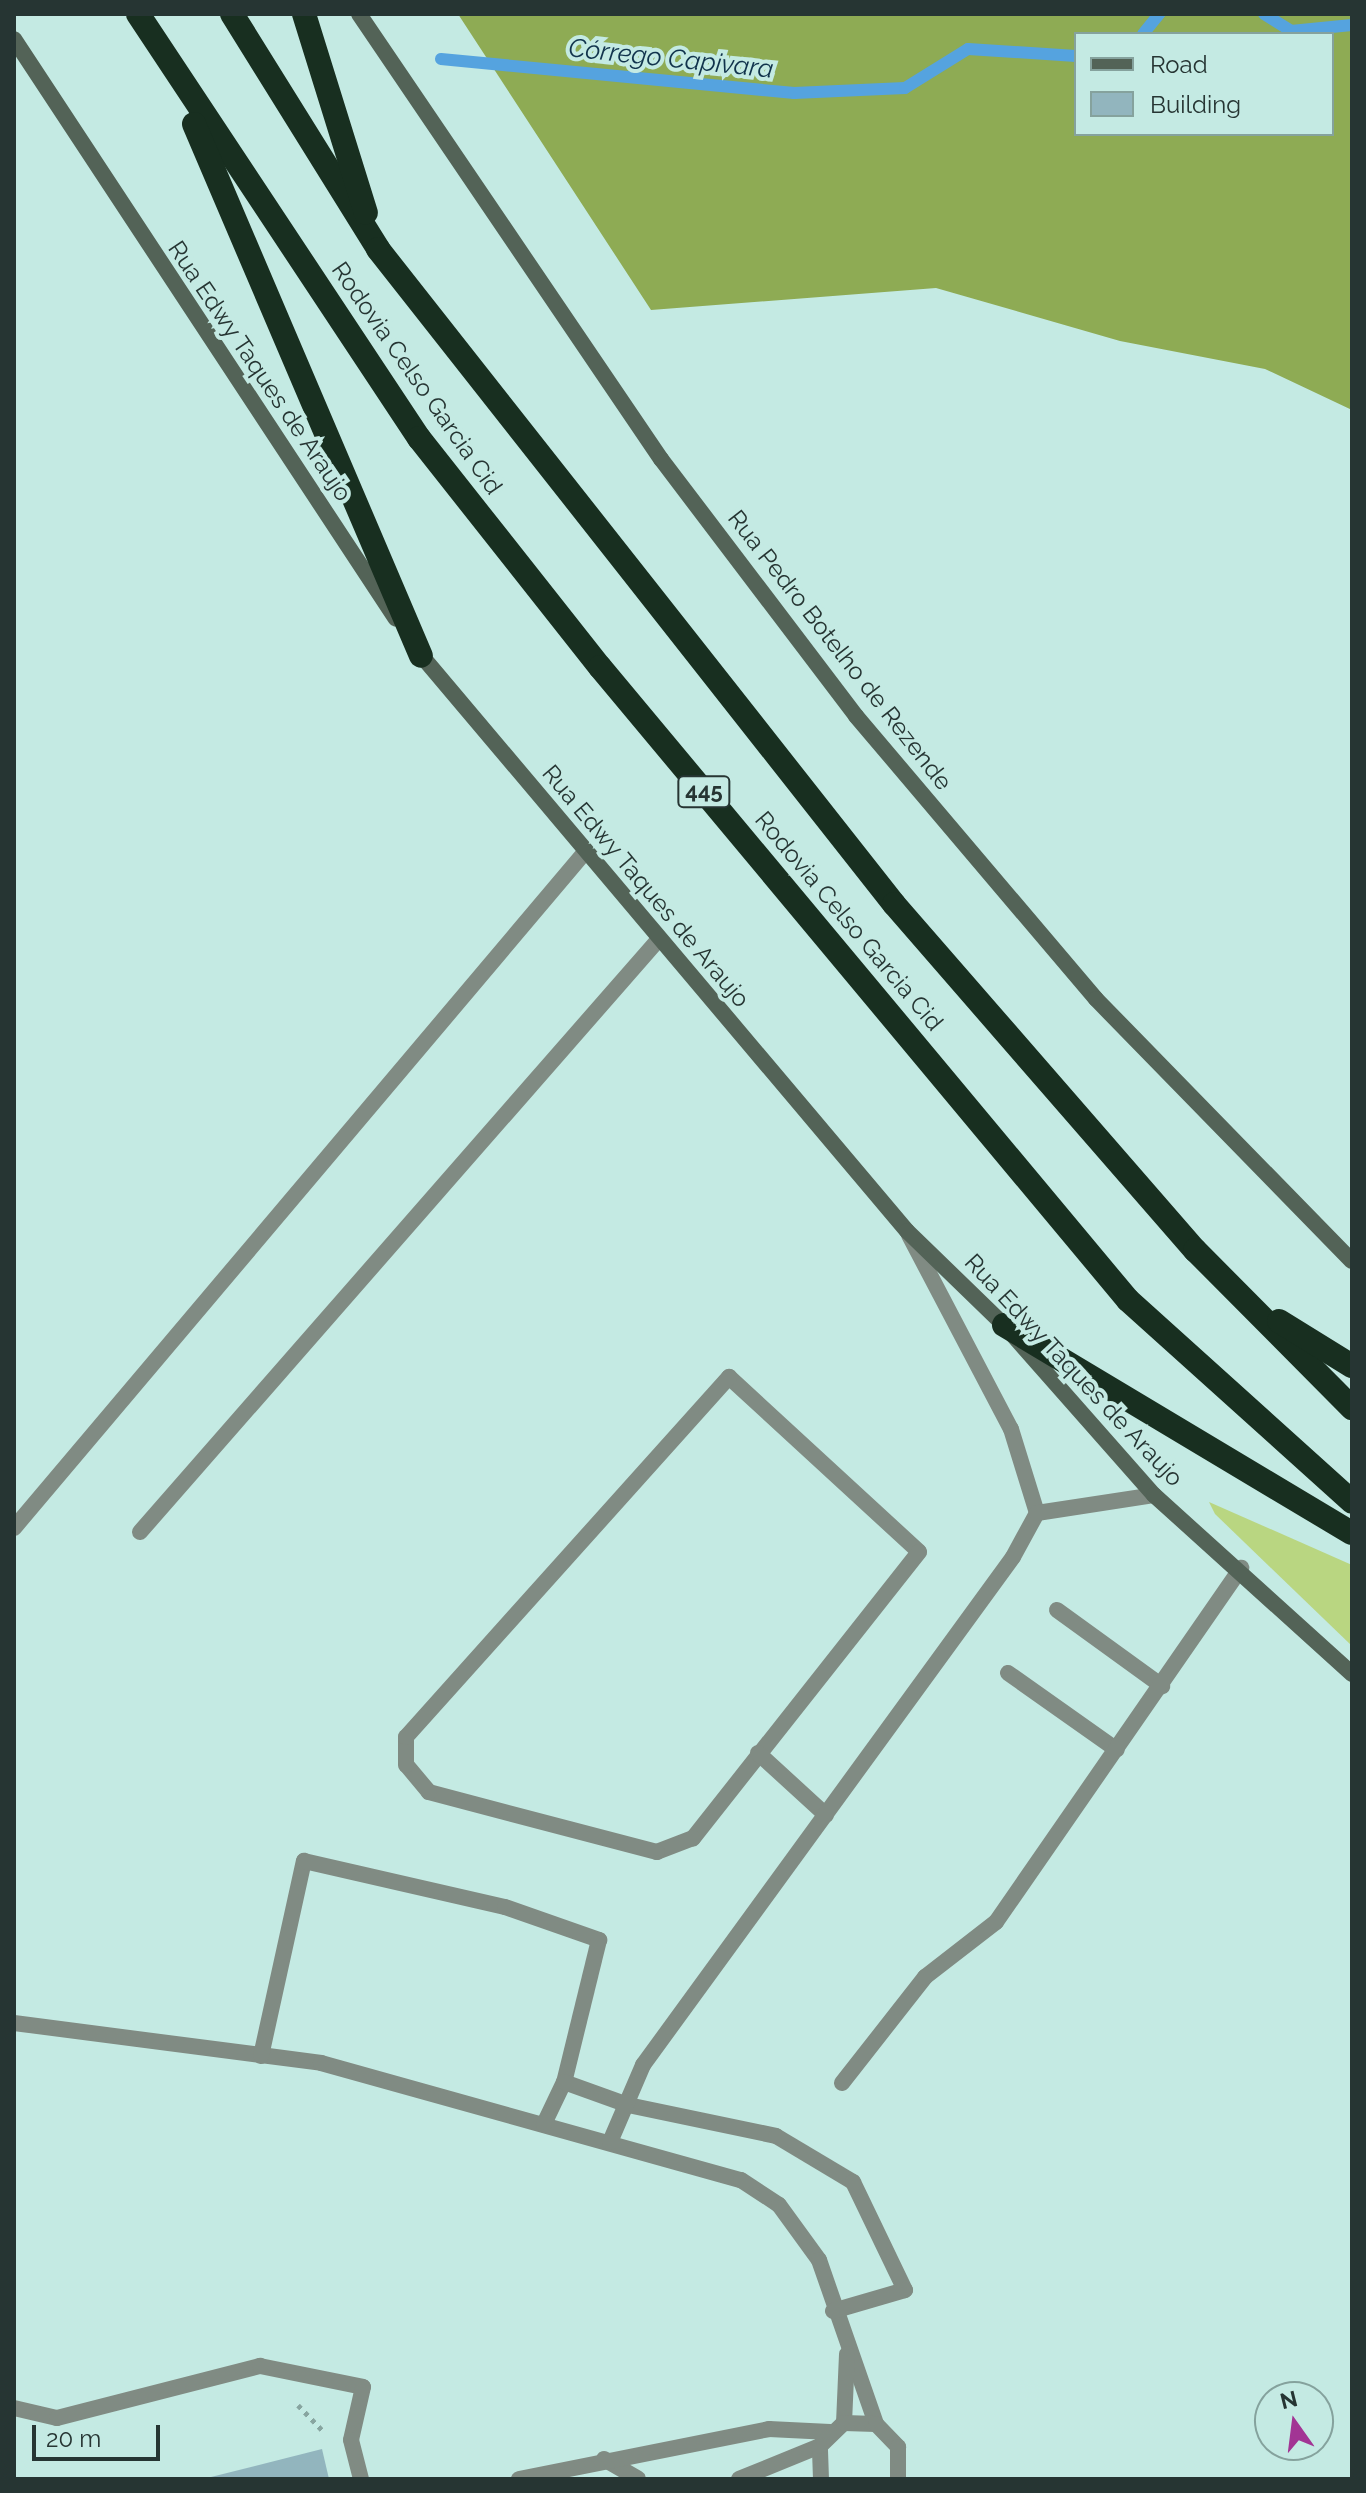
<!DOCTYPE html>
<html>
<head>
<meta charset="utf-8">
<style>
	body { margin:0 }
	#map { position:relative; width:1366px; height:2493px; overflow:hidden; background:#c4eae3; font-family:Raleway,sans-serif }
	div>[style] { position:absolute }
	.green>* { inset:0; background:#b9d681 }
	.forest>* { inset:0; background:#8eab54 }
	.stream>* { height:12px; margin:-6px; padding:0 6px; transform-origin:6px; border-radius:6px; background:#55a3df }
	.building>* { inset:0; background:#92b5be }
	.path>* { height:5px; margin-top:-2.5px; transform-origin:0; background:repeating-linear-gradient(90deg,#88a5a0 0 4px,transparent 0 10px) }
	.lane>* { height:16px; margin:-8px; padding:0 8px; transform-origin:8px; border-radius:8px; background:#808b83 }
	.secondary>* { height:16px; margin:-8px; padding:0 8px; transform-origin:8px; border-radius:8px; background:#536357 }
	.highway>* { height:24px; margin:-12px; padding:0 12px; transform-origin:12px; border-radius:12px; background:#182f20 }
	span { translate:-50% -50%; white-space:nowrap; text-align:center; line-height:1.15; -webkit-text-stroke:8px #c4eae3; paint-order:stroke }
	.shield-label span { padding:2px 6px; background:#c4eae3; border:2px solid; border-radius:6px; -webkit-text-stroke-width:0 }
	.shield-label { font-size:22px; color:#263533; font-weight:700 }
	.street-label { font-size:24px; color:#263533 }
	.water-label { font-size:26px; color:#11334c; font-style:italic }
	.frame { position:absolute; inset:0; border:16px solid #263533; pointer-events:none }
	.legend { position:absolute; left:1074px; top:32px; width:260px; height:104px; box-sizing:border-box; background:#c4eae3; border:2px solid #85a29d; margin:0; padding:10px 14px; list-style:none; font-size:24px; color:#263533 }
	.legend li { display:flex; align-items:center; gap:16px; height:40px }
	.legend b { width:40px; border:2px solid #85a29d }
	.north { position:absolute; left:1254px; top:2381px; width:80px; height:80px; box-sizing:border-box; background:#c4eae3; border:2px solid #85a29d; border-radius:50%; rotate:346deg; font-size:22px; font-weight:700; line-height:32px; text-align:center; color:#263533 }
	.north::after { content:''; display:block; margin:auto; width:28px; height:36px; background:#a23594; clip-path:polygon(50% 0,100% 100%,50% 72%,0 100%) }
	.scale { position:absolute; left:32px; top:2425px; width:128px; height:36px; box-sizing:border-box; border:4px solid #263533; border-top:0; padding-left:10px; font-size:24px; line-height:28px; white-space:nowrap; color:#263533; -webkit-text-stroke:6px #c4eae3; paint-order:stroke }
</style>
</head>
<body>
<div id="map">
	<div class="green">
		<i style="clip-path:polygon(1209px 1502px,1352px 1565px,1352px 1646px,1215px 1514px)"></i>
	</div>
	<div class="forest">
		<i style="clip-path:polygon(evenodd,458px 14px,1352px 14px,1352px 410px,1265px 369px,1120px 341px,936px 288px,651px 310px,458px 14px,1076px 34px,1332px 34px,1332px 134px,1076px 134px,1076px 34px)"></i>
	</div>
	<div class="stream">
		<i style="left:1264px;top:14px;width:32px;rotate:32deg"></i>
		<i style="left:1291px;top:31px;width:61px;rotate:-5.6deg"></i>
		<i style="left:1143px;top:34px;width:26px;rotate:-51deg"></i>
		<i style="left:441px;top:59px;width:355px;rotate:5.5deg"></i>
		<i style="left:794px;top:93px;width:111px;rotate:-2.6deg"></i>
		<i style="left:905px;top:88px;width:74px;rotate:-31.8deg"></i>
		<i style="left:968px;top:49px;width:108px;rotate:3.7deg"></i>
	</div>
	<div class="building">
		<i style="clip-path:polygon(322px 2449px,329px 2479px,207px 2479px,207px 2478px)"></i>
	</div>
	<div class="path">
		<i style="left:298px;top:2405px;width:35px;rotate:46deg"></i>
	</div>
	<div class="lane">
		<i style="left:909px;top:1235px;width:219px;rotate:62.3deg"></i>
		<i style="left:1011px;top:1429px;width:88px;rotate:72.8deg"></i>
		<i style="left:729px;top:1377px;width:258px;rotate:42.6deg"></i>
		<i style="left:919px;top:1552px;width:365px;rotate:128.3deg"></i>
		<i style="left:693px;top:1838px;width:39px;rotate:159deg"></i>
		<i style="left:657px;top:1852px;width:236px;rotate:-165.3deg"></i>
		<i style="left:429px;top:1792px;width:35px;rotate:-130deg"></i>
		<i style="left:406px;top:1765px;width:28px;rotate:-90deg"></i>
		<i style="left:406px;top:1737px;width:484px;rotate:-48.1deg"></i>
		<i style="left:14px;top:1528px;width:885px;rotate:-49.81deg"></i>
		<i style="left:140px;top:1532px;width:788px;rotate:-48.81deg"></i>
		<i style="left:1057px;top:1610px;width:130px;rotate:35.9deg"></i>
		<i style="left:1008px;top:1673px;width:133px;rotate:35.2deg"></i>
		<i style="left:758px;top:1753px;width:92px;rotate:42.4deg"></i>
		<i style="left:14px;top:2023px;width:310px;rotate:7.4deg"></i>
		<i style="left:321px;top:2063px;width:436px;rotate:15.6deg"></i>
		<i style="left:741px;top:2180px;width:45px;rotate:33.3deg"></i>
		<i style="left:779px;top:2205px;width:68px;rotate:54deg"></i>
		<i style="left:819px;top:2260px;width:174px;rotate:70.8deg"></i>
		<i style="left:261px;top:2056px;width:200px;rotate:-77.6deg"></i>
		<i style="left:304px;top:1861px;width:206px;rotate:12.9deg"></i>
		<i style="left:505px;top:1907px;width:100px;rotate:19.3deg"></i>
		<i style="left:599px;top:1940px;width:146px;rotate:103.8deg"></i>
		<i style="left:564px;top:2082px;width:47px;rotate:115.5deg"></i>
		<i style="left:564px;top:2082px;width:68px;rotate:19.8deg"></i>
		<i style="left:628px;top:2105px;width:151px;rotate:11.8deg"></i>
		<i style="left:776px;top:2136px;width:90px;rotate:30.9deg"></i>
		<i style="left:853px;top:2182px;width:120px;rotate:64.3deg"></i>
		<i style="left:905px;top:2290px;width:75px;rotate:163.7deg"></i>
		<i style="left:842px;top:2083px;width:135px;rotate:-51.9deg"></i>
		<i style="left:925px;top:1977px;width:90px;rotate:-37.8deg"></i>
		<i style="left:996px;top:1922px;width:431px;rotate:-55.3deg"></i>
		<i style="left:610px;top:2142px;width:84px;rotate:-66.8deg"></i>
		<i style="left:643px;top:2065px;width:628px;rotate:-53.93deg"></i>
		<i style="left:1013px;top:1557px;width:50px;rotate:-61.4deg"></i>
		<i style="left:1037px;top:1513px;width:118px;rotate:-8.7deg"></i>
		<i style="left:14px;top:2408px;width:44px;rotate:13.1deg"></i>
		<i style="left:57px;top:2418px;width:210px;rotate:-14.4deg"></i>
		<i style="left:260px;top:2366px;width:105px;rotate:11.5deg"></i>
		<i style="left:363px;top:2387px;width:54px;rotate:102.8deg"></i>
		<i style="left:351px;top:2440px;width:40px;rotate:75.6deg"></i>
		<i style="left:844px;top:2423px;width:69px;rotate:-87.5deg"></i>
		<i style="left:604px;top:2459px;width:39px;rotate:30deg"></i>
		<i style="left:519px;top:2479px;width:255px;rotate:-11.3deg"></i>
		<i style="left:769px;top:2429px;width:61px;rotate:2.8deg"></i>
		<i style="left:739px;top:2479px;width:87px;rotate:-22.2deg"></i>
		<i style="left:821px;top:2479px;width:33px;rotate:-92deg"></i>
		<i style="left:820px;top:2446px;width:33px;rotate:-44deg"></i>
		<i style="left:844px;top:2423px;width:32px;rotate:2deg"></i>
		<i style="left:876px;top:2424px;width:32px;rotate:46deg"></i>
		<i style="left:898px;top:2447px;width:32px;rotate:90deg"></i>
	</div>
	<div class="secondary">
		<i style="left:359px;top:14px;width:538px;rotate:55.84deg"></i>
		<i style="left:661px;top:459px;width:323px;rotate:52.8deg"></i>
		<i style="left:856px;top:716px;width:371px;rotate:49.7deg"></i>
		<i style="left:1096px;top:999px;width:366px;rotate:45.7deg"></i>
		<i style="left:14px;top:39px;width:694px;rotate:56.63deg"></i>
		<i style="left:415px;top:648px;width:763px;rotate:49.84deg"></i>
		<i style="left:907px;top:1231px;width:135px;rotate:44.1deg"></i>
		<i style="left:1004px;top:1325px;width:227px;rotate:48.6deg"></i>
		<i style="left:1154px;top:1495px;width:267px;rotate:42.1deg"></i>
	</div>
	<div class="highway">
		<i style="left:138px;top:14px;width:509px;rotate:56.47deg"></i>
		<i style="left:419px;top:438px;width:292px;rotate:51.7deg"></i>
		<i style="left:600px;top:667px;width:824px;rotate:50.17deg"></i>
		<i style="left:1128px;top:1300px;width:302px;rotate:42deg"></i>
		<i style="left:232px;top:14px;width:277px;rotate:58.1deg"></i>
		<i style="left:378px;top:249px;width:834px;rotate:51.77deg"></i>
		<i style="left:894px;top:904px;width:459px;rotate:49deg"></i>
		<i style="left:1195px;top:1250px;width:223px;rotate:45.2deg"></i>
		<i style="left:304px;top:14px;width:208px;rotate:72.7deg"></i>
		<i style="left:194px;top:124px;width:578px;rotate:66.89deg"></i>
		<i style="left:1279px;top:1321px;width:86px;rotate:31.7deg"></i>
		<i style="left:1004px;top:1325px;width:405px;rotate:30.9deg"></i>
	</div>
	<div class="shield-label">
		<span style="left:704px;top:792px">445</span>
	</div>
	<div class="street-label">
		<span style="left:260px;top:371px;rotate:56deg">Rua Edwy Taques de Araujo</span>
		<span style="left:417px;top:378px;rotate:55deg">Rodovia Celso Garcia Cid</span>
		<span style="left:840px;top:650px;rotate:52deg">Rua Pedro Botelho de Rezende</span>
		<span style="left:646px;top:886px;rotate:50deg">Rua Edwy Taques de Araujo</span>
		<span style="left:849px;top:921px;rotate:50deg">Rodovia Celso Garcia Cid</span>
		<span style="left:1074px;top:1370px;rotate:47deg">Rua Edwy Taques de Araujo</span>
	</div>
	<div class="water-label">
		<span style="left:671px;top:59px;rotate:6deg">Córrego Capivara</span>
	</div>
	<div class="frame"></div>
	<ul class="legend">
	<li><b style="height:10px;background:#536357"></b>Road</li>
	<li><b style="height:22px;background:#92b5be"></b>Building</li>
	</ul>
	<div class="north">N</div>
	<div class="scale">20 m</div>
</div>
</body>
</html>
